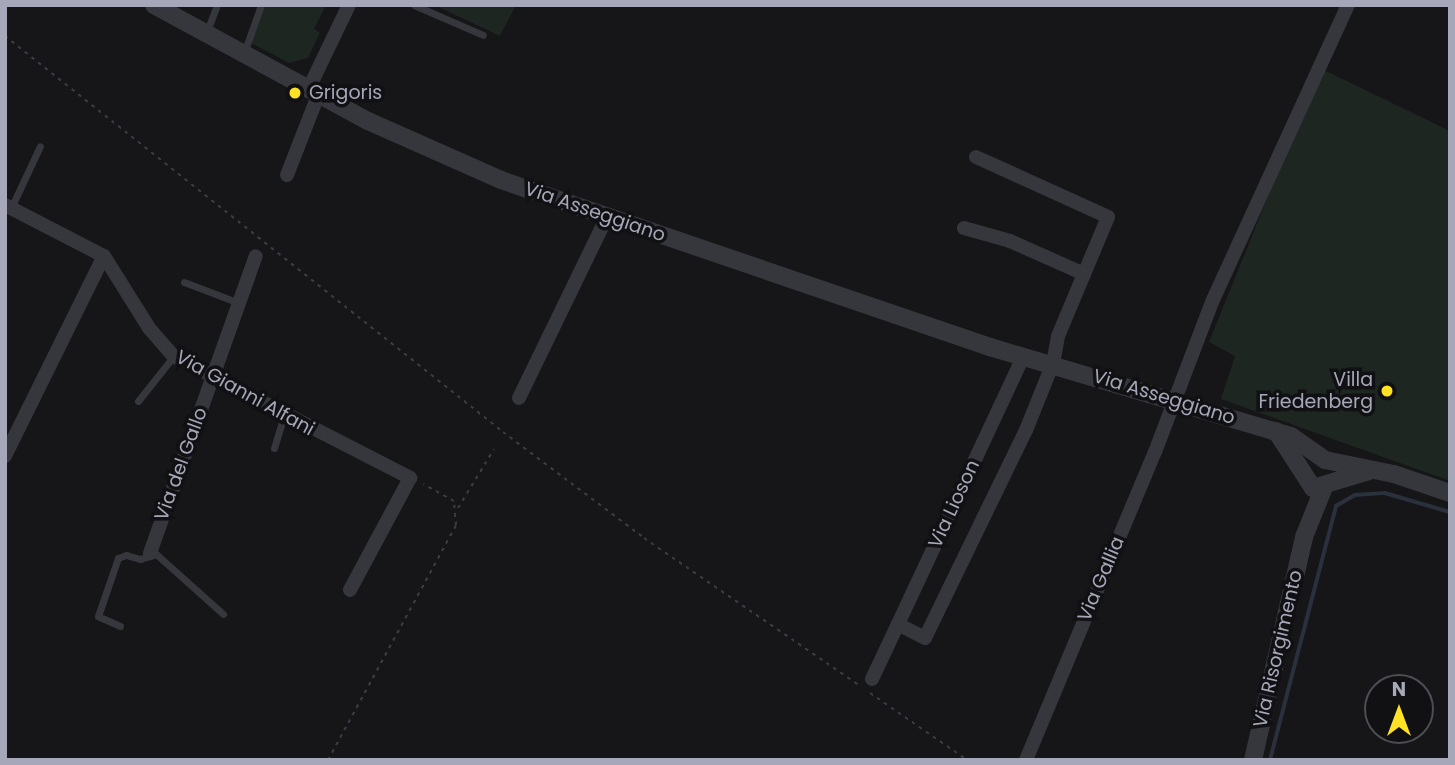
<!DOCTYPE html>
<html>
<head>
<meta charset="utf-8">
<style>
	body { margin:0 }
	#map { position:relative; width:1455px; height:765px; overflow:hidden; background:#161518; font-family:Poppins,sans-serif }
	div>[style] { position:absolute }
	.green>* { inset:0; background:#1d2620 }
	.stream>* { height:3.5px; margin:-1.75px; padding:0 1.75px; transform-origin:1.75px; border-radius:1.75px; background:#2a313d }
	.path>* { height:2px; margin-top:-1px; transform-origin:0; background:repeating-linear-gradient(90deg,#3c3d44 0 3.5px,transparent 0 8.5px) }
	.service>* { height:7px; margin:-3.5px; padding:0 3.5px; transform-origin:3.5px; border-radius:3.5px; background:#36363d }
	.minor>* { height:14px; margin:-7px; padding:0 7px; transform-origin:7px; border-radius:7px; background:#36363d }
	.tertiary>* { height:18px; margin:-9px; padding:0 9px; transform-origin:9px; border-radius:9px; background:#36363d }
	.dots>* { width:19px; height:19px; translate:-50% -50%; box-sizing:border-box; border:4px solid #111013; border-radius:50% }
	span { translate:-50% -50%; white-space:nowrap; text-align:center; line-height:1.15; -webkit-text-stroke:7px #111013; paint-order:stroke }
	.poi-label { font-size:19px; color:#a6a8b9 }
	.left { translate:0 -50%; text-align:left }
	.right { translate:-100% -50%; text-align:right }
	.street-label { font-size:19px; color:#a6a8b9 }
	.frame { position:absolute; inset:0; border:7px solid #a6a8b9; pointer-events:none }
	.north { position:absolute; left:1364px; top:674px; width:70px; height:70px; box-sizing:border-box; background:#111013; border:2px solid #4d4d55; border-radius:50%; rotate:0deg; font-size:19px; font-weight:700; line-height:28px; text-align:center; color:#a6a8b9 }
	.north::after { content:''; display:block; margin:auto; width:24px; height:32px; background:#ffe126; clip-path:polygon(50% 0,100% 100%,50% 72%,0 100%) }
</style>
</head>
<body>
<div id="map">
	<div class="green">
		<i style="clip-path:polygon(265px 5px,326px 5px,314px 29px,320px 33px,308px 58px,289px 63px,251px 43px)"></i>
		<i style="clip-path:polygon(434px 5px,516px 5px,500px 36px)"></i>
		<i style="clip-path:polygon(1320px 68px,1450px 131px,1450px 481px,1221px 399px,1235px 356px,1209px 342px)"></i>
	</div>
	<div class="stream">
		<i style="left:1270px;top:760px;width:262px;rotate:-75.4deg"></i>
		<i style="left:1336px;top:506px;width:22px;rotate:-30deg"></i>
		<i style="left:1355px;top:495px;width:30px;rotate:-4deg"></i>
		<i style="left:1385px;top:493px;width:68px;rotate:16.3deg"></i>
	</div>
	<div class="path">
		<i style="left:5px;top:36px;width:636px;rotate:38.49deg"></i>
		<i style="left:503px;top:432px;width:176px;rotate:36.9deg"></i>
		<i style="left:644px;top:538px;width:262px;rotate:34.4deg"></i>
		<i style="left:458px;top:508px;width:69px;rotate:-58.6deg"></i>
		<i style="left:870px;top:693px;width:118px;rotate:34.6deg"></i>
		<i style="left:328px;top:760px;width:268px;rotate:-61.4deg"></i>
		<i style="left:456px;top:525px;width:24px;rotate:-95deg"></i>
		<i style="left:454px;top:501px;width:35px;rotate:-151deg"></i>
	</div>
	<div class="service">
		<i style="left:414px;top:5px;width:75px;rotate:23.5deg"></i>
		<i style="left:207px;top:31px;width:28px;rotate:-69deg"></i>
		<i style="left:245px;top:50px;width:48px;rotate:-70.4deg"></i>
		<i style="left:11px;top:208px;width:68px;rotate:-64.9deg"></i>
		<i style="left:184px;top:282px;width:59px;rotate:20.9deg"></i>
		<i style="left:138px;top:401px;width:56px;rotate:-51.5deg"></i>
		<i style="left:274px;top:448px;width:34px;rotate:-73deg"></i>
		<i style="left:120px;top:626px;width:24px;rotate:-156deg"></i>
		<i style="left:98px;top:616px;width:61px;rotate:-71deg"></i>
		<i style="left:118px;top:558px;width:9px;rotate:-21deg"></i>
		<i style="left:126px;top:555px;width:15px;rotate:16deg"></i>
		<i style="left:140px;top:559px;width:17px;rotate:-17deg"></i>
		<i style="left:156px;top:554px;width:90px;rotate:41.8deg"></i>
	</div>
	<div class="minor">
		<i style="left:309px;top:88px;width:92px;rotate:-64.3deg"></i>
		<i style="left:976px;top:157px;width:145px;rotate:24.4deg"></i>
		<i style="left:1108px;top:217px;width:129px;rotate:112.8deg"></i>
		<i style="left:1058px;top:336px;width:27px;rotate:100deg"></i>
		<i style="left:1053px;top:363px;width:72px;rotate:111.9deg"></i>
		<i style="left:1026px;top:430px;width:231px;rotate:115.9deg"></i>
		<i style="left:925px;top:638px;width:30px;rotate:-153deg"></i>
		<i style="left:898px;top:624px;width:295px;rotate:-64.9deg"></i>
		<i style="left:287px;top:175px;width:88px;rotate:-68.7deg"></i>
		<i style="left:5px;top:205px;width:111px;rotate:27.3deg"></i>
		<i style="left:104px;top:256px;width:85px;rotate:58deg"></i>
		<i style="left:149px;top:328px;width:37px;rotate:49deg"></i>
		<i style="left:173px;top:356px;width:267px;rotate:27.2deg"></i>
		<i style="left:410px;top:478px;width:127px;rotate:118.2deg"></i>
		<i style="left:964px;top:228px;width:48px;rotate:15.8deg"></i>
		<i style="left:1010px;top:241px;width:81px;rotate:24deg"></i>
		<i style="left:519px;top:398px;width:201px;rotate:-64.1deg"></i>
		<i style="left:5px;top:456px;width:223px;rotate:-63.7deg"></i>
		<i style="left:150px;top:553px;width:315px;rotate:-70.4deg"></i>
		<i style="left:872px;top:679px;width:61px;rotate:-64.7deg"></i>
		<i style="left:1026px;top:760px;width:334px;rotate:-67.3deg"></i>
		<i style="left:1155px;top:452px;width:160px;rotate:-69.2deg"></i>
		<i style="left:1212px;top:302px;width:327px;rotate:-65.4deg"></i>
	</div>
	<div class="tertiary">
		<i style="left:154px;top:5px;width:243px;rotate:28.5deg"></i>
		<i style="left:368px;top:121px;width:145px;rotate:23.9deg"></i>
		<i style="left:501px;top:180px;width:517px;rotate:18.86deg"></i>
		<i style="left:990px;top:347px;width:314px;rotate:16.5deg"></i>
		<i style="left:1291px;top:436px;width:42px;rotate:35.2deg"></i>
		<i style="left:1325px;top:460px;width:70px;rotate:11.5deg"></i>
		<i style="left:1394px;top:474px;width:59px;rotate:18.7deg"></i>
		<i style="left:1276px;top:431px;width:68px;rotate:57deg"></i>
		<i style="left:1313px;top:488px;width:59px;rotate:-16.9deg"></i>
		<i style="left:1253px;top:760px;width:229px;rotate:-77.1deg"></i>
		<i style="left:1304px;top:537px;width:54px;rotate:-68.2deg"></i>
	</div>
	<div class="dots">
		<i style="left:295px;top:93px;background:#ffe126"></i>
		<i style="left:1387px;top:391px;background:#ffe126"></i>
	</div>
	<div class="poi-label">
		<span class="left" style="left:309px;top:93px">Grigoris</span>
		<span class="right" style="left:1373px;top:391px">Villa<br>Friedenberg</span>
	</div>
	<div class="street-label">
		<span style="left:595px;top:212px;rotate:19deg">Via Asseggiano</span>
		<span style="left:245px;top:393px;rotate:29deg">Via Gianni Alfani</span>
		<span style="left:1164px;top:397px;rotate:17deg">Via Asseggiano</span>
		<span style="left:181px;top:464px;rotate:-70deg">Via del Gallo</span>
		<span style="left:954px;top:504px;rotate:-65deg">Via Lioson</span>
		<span style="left:1101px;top:579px;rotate:-67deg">Via Gallia</span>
		<span style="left:1278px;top:649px;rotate:-77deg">Via Risorgimento</span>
	</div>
	<div class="frame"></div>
	<div class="north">N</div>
</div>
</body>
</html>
